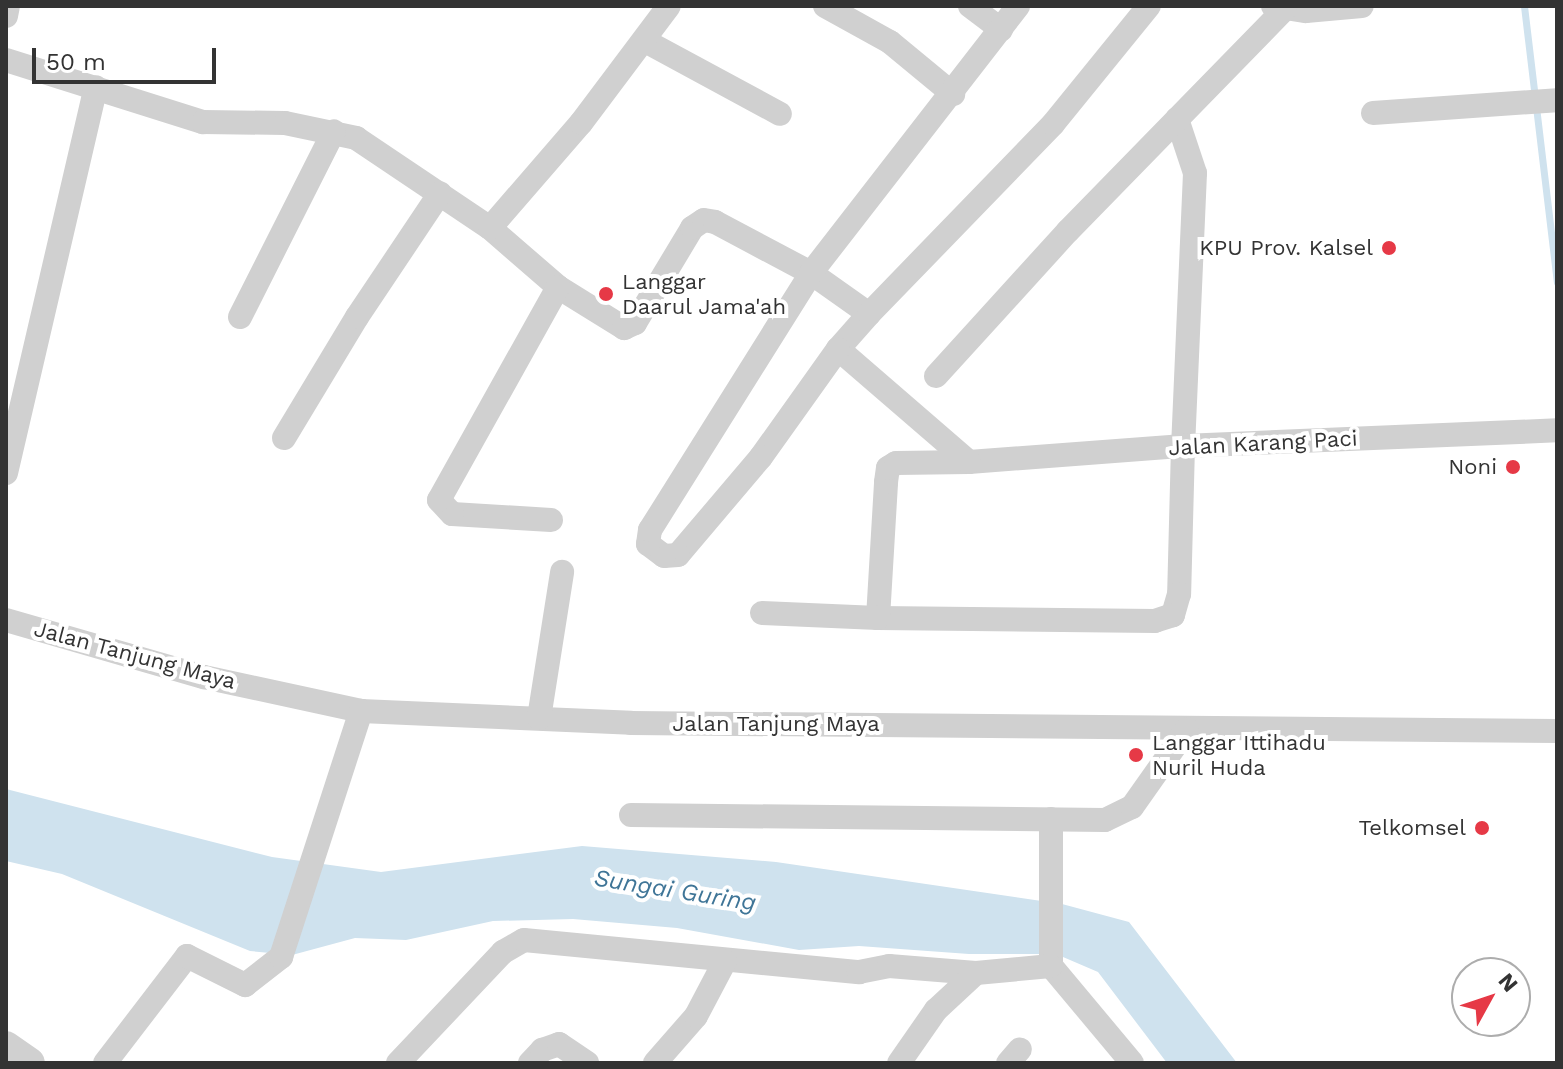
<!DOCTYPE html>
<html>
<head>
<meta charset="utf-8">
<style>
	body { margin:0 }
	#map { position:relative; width:1563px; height:1069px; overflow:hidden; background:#fff; font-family:"Work Sans",sans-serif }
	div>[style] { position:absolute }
	.water>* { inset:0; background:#cfe2ee }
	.stream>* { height:7px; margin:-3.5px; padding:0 3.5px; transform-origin:3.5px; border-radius:3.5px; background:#cfe2ee }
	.minor>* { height:24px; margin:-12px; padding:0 12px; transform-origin:12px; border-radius:12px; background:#d0d0d0 }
	.tertiary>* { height:30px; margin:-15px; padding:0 15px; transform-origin:15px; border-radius:15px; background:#d0d0d0 }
	.dots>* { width:22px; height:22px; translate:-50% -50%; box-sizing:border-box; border:4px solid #fff; border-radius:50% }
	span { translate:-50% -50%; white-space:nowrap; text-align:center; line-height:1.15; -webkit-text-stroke:8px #fff; paint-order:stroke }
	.poi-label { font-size:22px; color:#333 }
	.right { translate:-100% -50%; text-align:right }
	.left { translate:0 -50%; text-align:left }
	.street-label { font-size:22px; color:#333 }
	.water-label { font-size:24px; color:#3f7597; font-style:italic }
	.frame { position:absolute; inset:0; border:8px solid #333; pointer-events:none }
	.north { position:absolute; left:1451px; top:957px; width:80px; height:80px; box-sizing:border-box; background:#fff; border:2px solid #adadad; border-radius:50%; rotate:50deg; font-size:22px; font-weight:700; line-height:32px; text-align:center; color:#333 }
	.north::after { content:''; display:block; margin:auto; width:28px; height:36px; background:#e63946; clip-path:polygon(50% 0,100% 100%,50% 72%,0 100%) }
	.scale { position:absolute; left:32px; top:48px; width:184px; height:36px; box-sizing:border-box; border:4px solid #333; border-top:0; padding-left:10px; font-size:24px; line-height:28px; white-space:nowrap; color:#333; -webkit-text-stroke:6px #fff; paint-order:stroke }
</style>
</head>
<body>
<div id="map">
	<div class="water">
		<i style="clip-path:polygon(6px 789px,272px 857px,381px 872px,582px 846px,776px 862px,1062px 904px,1129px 922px,1237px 1063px,1167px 1063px,1098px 972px,1056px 954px,969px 954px,859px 946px,799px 950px,677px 928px,573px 919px,493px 921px,406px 940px,355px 938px,292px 955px,250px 951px,62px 874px,6px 861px)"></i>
	</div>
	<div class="stream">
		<i style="left:1524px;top:6px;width:278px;rotate:83.2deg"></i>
	</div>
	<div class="minor">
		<i style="left:825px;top:6px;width:74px;rotate:29deg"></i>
		<i style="left:890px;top:42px;width:82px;rotate:39.5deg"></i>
		<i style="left:970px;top:6px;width:39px;rotate:37deg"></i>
		<i style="left:1273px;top:6px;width:33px;rotate:9deg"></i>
		<i style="left:1306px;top:11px;width:56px;rotate:-5.1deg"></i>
		<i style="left:6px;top:16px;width:10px;rotate:-79deg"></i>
		<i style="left:647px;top:42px;width:151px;rotate:28.4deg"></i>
		<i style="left:6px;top:60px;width:207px;rotate:17.5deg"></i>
		<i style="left:203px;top:122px;width:82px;rotate:0.7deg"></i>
		<i style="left:285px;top:123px;width:73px;rotate:11.9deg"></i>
		<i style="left:356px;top:138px;width:161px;rotate:33.9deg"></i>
		<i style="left:490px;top:228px;width:90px;rotate:40.9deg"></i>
		<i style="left:558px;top:287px;width:78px;rotate:31.8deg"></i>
		<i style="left:624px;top:328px;width:12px;rotate:-24deg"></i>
		<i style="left:635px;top:323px;width:111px;rotate:-59deg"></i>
		<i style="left:692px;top:228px;width:14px;rotate:-34deg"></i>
		<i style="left:704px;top:220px;width:11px;rotate:10deg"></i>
		<i style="left:715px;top:222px;width:109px;rotate:28deg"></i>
		<i style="left:811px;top:273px;width:71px;rotate:35.3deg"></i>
		<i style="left:869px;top:314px;width:47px;rotate:131.5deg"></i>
		<i style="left:1373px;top:113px;width:184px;rotate:-4deg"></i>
		<i style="left:1177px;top:119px;width:57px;rotate:71.6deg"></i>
		<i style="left:1195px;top:173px;width:273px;rotate:92.5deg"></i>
		<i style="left:1183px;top:446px;width:148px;rotate:91.5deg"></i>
		<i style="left:1179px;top:594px;width:22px;rotate:106deg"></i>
		<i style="left:1173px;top:615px;width:19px;rotate:162deg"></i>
		<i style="left:1155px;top:621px;width:277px;rotate:-179.4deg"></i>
		<i style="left:878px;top:618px;width:136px;rotate:-86.6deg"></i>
		<i style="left:886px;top:482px;width:14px;rotate:-82deg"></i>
		<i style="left:888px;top:468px;width:9px;rotate:-32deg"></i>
		<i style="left:896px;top:463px;width:73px;rotate:-0.8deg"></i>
		<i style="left:969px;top:462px;width:215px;rotate:-4.3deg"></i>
		<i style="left:1183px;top:446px;width:374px;rotate:-2.4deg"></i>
		<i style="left:490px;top:228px;width:139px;rotate:-49.1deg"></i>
		<i style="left:581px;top:123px;width:146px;rotate:-53.1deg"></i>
		<i style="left:869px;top:314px;width:264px;rotate:-45.9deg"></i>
		<i style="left:1053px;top:124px;width:152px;rotate:-50.9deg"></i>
		<i style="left:240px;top:317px;width:208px;rotate:-63.2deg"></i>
		<i style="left:936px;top:376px;width:196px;rotate:-47.7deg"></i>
		<i style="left:1068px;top:231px;width:310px;rotate:-45.7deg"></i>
		<i style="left:284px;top:438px;width:141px;rotate:-58.9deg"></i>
		<i style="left:357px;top:317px;width:149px;rotate:-56.2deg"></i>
		<i style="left:969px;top:462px;width:173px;rotate:-139.2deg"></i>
		<i style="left:838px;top:349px;width:133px;rotate:125.5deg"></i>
		<i style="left:761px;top:457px;width:128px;rotate:130.3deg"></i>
		<i style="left:678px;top:555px;width:14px;rotate:176deg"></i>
		<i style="left:664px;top:556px;width:20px;rotate:-143deg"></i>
		<i style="left:648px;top:544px;width:14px;rotate:-82deg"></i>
		<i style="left:650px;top:530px;width:303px;rotate:-57.9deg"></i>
		<i style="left:811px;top:273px;width:338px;rotate:-52.2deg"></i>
		<i style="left:6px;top:473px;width:396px;rotate:-76.9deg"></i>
		<i style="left:551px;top:520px;width:99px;rotate:-176.5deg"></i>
		<i style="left:452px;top:514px;width:19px;rotate:-133deg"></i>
		<i style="left:439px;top:500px;width:244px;rotate:-60.8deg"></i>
		<i style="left:762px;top:613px;width:116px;rotate:2.5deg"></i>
		<i style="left:6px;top:620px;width:206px;rotate:16.1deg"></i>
		<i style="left:204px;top:677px;width:161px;rotate:12.2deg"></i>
		<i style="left:361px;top:711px;width:270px;rotate:2.5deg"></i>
		<i style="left:631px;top:723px;width:926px;rotate:0.49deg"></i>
		<i style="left:539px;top:718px;width:148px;rotate:-81deg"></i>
		<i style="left:631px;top:815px;width:474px;rotate:0.6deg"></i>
		<i style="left:1105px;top:820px;width:30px;rotate:-26deg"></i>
		<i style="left:1132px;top:807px;width:95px;rotate:-54.8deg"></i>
		<i style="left:1051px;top:819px;width:147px;rotate:90deg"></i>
		<i style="left:1051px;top:966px;width:126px;rotate:50.1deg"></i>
		<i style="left:105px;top:1063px;width:135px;rotate:-52.5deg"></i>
		<i style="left:187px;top:956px;width:65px;rotate:26.6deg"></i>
		<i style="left:245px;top:985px;width:46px;rotate:-37.9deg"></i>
		<i style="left:281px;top:957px;width:259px;rotate:-72deg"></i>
		<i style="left:398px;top:1063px;width:153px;rotate:-46.6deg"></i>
		<i style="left:503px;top:952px;width:24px;rotate:-30deg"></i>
		<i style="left:524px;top:940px;width:337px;rotate:5.5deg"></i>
		<i style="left:859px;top:972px;width:31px;rotate:-11deg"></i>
		<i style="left:889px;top:966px;width:87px;rotate:4.6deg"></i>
		<i style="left:976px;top:973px;width:75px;rotate:-5.3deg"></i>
		<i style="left:530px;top:1063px;width:18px;rotate:-47deg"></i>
		<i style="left:542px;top:1050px;width:18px;rotate:-19deg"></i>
		<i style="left:559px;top:1044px;width:34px;rotate:34deg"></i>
		<i style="left:655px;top:1063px;width:62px;rotate:-48.9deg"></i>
		<i style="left:696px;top:1016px;width:62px;rotate:-62.2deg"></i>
		<i style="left:899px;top:1063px;width:65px;rotate:-55.1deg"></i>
		<i style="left:936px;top:1010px;width:54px;rotate:-42.8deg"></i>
		<i style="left:1008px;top:1063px;width:18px;rotate:-49deg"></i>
	</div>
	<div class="tertiary">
		<i style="left:6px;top:1046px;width:29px;rotate:35deg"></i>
	</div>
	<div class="dots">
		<i style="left:1389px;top:248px;background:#e63946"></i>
		<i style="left:606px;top:294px;background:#e63946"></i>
		<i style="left:1513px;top:467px;background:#e63946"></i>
		<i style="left:1136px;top:755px;background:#e63946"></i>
		<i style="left:1482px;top:828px;background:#e63946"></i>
	</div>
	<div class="poi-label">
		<span class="right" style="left:1373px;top:248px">KPU Prov. Kalsel</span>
		<span class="left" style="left:622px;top:294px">Langgar<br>Daarul Jama'ah</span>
		<span class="right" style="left:1497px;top:467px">Noni</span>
		<span class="left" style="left:1152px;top:755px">Langgar Ittihadu<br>Nuril Huda</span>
		<span class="right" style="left:1466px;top:828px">Telkomsel</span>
	</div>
	<div class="street-label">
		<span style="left:1263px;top:443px;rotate:-3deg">Jalan Karang Paci</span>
		<span style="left:135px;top:655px;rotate:15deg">Jalan Tanjung Maya</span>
		<span style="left:776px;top:724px">Jalan Tanjung Maya</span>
	</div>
	<div class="water-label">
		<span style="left:675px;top:891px;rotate:9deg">Sungai Guring</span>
	</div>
	<div class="frame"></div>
	<div class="north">N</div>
	<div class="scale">50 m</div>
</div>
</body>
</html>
